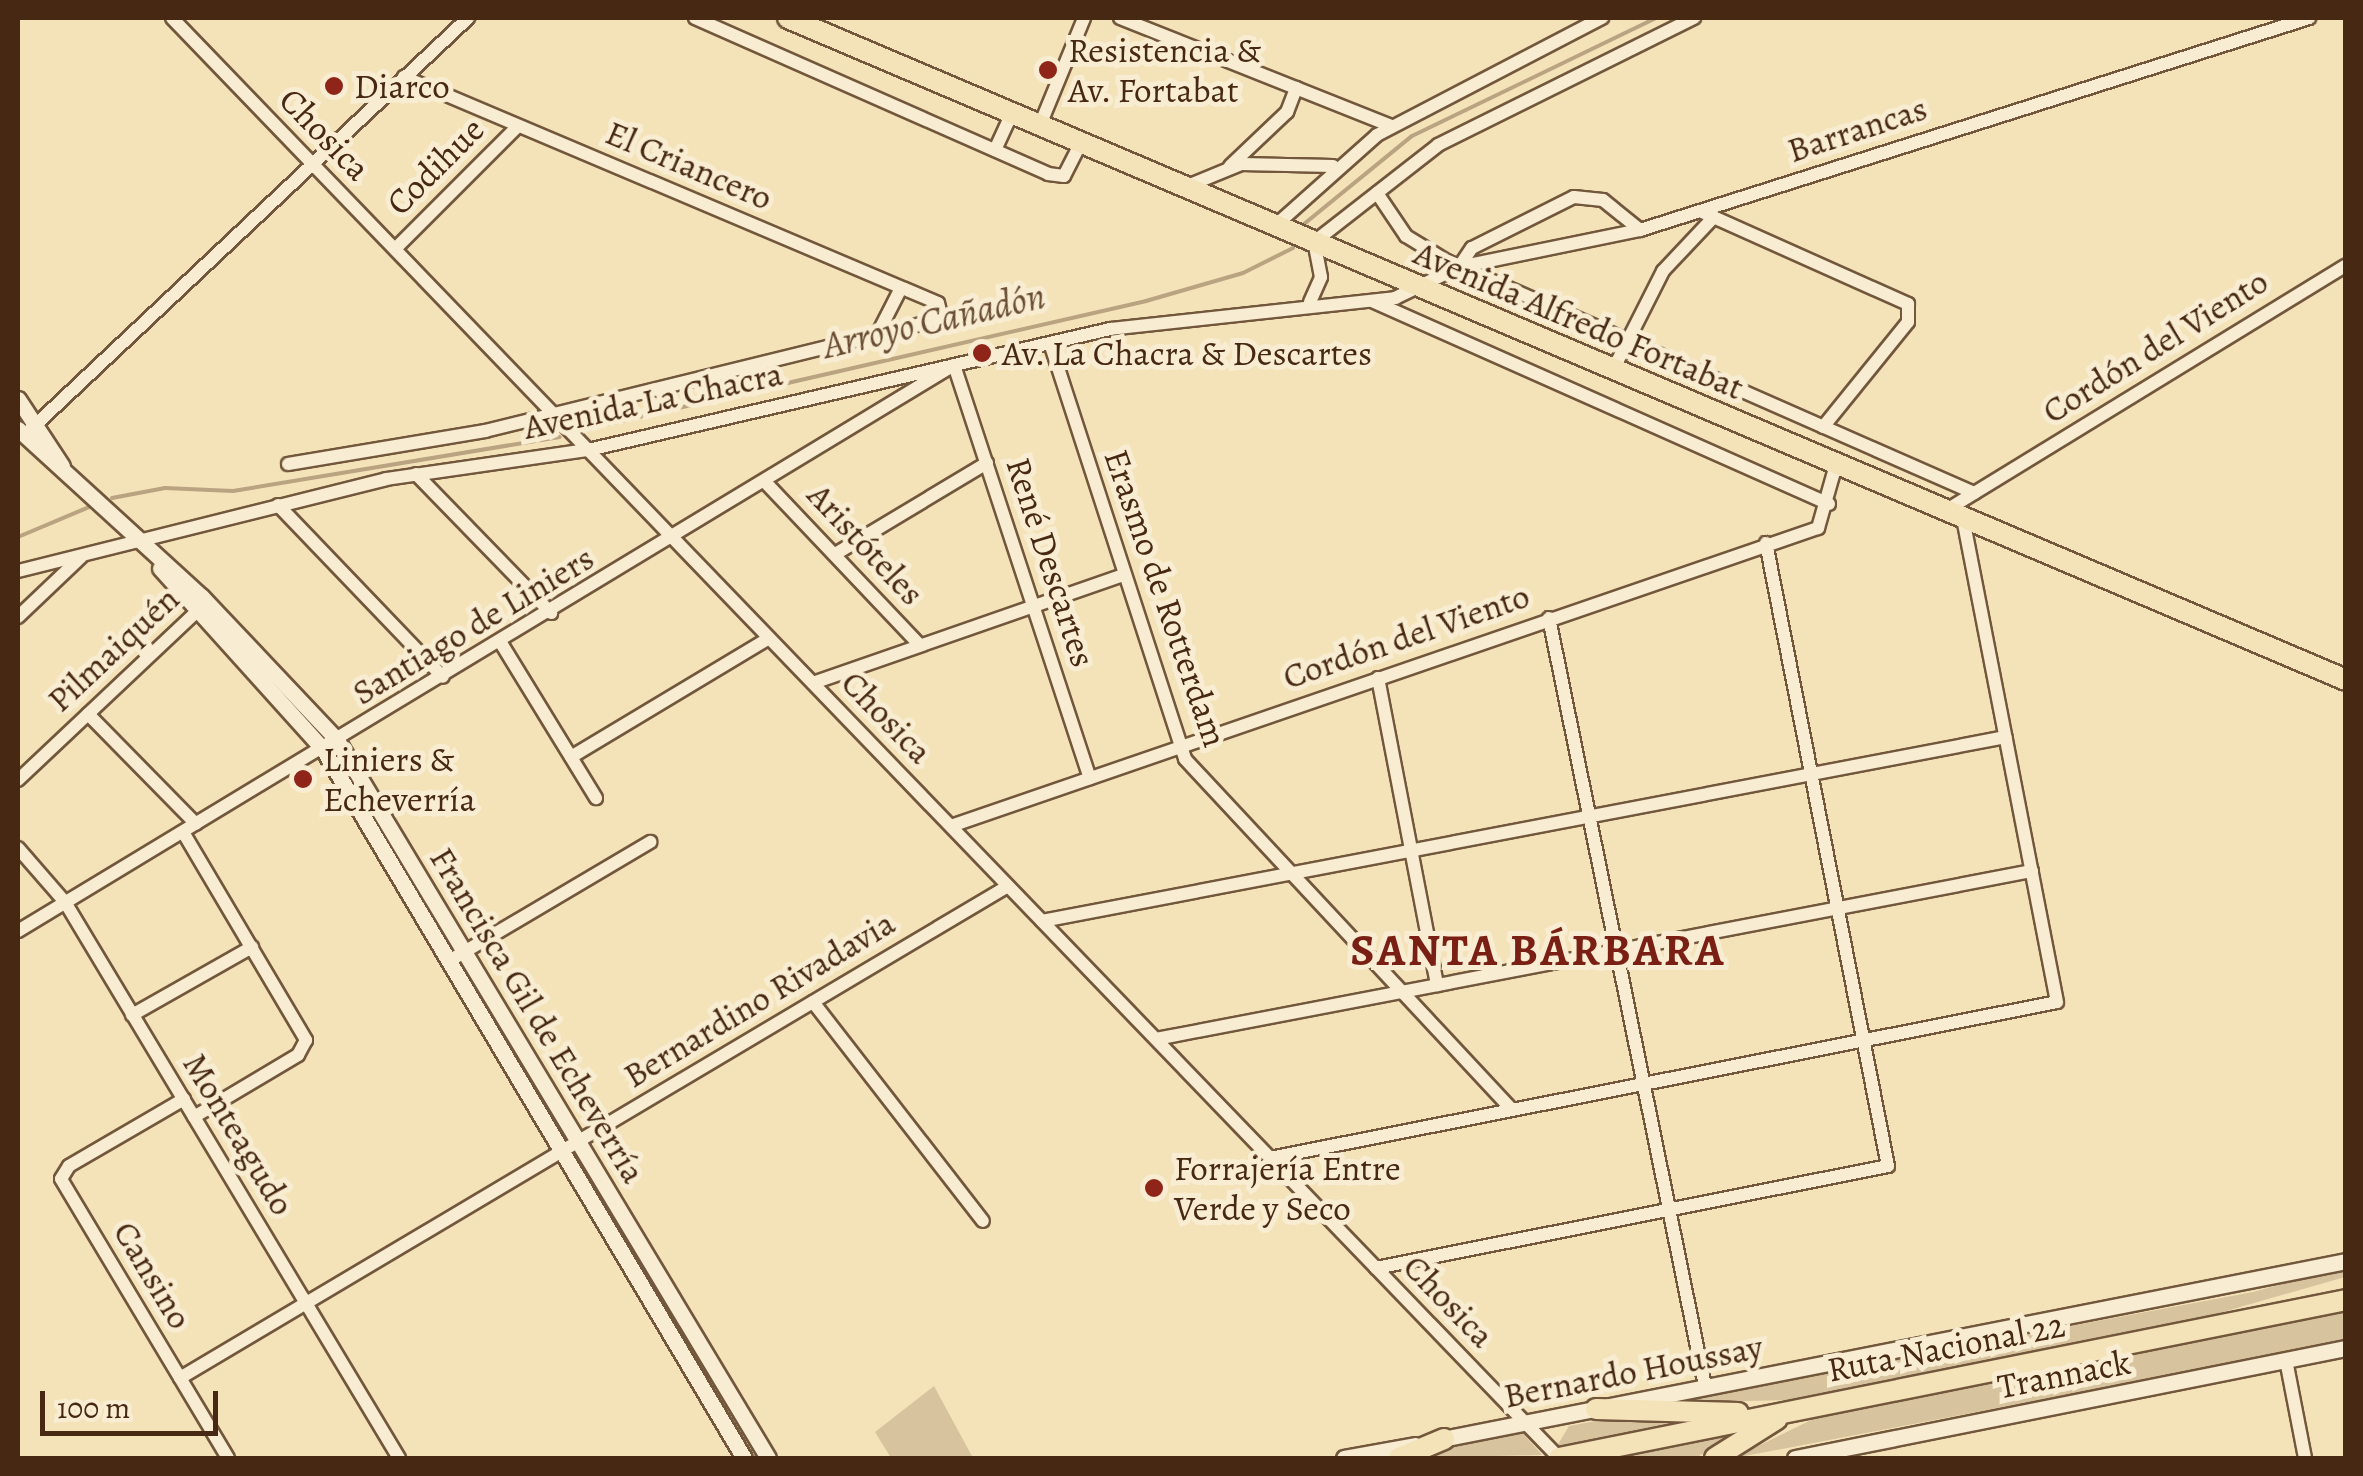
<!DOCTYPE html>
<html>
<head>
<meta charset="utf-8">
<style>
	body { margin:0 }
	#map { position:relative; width:2363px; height:1476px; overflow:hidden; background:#f4e3b9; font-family:Alegreya,serif }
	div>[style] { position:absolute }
	.green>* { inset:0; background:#d7c39d }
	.stream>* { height:4px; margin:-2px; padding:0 2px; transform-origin:2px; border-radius:2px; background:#b9a380 }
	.roads { filter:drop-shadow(2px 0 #72573c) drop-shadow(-2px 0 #72573c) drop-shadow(0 2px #72573c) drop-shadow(0 -2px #72573c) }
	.minor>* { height:12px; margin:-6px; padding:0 6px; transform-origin:6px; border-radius:6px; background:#f8edd2 }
	.tertiary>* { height:15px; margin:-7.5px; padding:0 7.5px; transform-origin:7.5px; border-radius:7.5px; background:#f8edd2 }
	.primary>* { height:20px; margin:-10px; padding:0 10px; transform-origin:10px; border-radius:10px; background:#f4e3b9 }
	.trunk>* { height:20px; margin:-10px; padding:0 10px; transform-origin:10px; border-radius:10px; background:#f4e3b9 }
	.dots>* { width:28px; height:28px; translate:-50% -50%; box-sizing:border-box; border:5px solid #f8edd2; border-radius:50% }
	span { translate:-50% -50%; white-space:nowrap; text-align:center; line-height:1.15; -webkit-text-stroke:10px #f8edd2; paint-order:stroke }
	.poi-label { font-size:35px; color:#472812 }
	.left { translate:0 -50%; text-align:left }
	.street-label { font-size:35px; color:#472812 }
	.water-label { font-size:38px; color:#694d33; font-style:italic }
	.district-label { font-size:45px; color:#7a1f14; font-weight:700; letter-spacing:2.5px }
	.frame { position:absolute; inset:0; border:20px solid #472812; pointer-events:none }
	.scale { position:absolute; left:40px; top:1391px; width:178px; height:45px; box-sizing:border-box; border:5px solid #472812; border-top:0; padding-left:12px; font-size:30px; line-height:35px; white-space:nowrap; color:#472812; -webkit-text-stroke:8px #f8edd2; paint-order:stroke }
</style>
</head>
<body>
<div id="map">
	<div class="green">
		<i style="clip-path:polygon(2345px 1267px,2345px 1277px,2202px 1318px,1793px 1400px,1658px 1403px,2253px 1292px)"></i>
		<i style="clip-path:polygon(2345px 1310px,2345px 1342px,1734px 1458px,1813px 1419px)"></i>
		<i style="clip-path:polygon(934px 1386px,973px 1458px,891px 1458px,875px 1432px)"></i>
		<i style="clip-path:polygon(1631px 1414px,1725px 1418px,1557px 1446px,1569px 1426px)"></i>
		<i style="clip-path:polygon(1753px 1426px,1695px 1458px,1607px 1458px)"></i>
		<i style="clip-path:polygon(1521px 1431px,1542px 1455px,1406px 1458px,1432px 1449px)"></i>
	</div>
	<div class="stream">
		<i style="left:1304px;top:224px;width:139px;rotate:-39.2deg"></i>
		<i style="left:1412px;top:136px;width:271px;rotate:-25.8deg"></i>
		<i style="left:582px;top:430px;width:579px;rotate:-12.88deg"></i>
		<i style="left:1146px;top:301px;width:101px;rotate:-16.1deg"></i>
		<i style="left:1243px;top:273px;width:56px;rotate:-26.6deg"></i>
		<i style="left:112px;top:498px;width:54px;rotate:-10.7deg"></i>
		<i style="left:165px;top:488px;width:68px;rotate:2.5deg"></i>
		<i style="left:233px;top:491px;width:331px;rotate:-9.4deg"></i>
		<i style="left:18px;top:537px;width:77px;rotate:-22.9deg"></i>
	</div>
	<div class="roads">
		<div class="minor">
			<i style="left:172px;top:18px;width:1999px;rotate:46.07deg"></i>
			<i style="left:695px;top:18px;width:386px;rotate:23.8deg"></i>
			<i style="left:1048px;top:174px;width:16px;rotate:7deg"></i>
			<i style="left:1064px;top:176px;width:38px;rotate:-63deg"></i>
			<i style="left:1120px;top:18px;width:293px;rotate:21.7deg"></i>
			<i style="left:1040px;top:125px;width:116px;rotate:-67.6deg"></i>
			<i style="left:995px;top:150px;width:41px;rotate:-65.3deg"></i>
			<i style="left:1230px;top:166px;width:79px;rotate:-43.5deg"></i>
			<i style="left:1287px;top:112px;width:26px;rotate:-69deg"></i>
			<i style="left:1185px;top:187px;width:61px;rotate:-22.3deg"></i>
			<i style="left:1241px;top:164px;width:92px;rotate:1.2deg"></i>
			<i style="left:1377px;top:193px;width:52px;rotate:56deg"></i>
			<i style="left:1406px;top:236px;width:48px;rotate:31.4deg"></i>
			<i style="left:1447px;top:261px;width:576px;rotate:23.76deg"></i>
			<i style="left:1700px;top:211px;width:228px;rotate:24.1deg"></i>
			<i style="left:1908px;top:304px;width:18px;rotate:90deg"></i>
			<i style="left:1908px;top:322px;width:135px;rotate:129deg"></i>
			<i style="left:1276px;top:225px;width:135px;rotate:-41.7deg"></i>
			<i style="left:1377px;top:135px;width:254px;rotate:-27.5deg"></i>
			<i style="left:395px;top:249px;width:174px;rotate:-45deg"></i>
			<i style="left:1459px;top:267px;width:23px;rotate:-56deg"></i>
			<i style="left:1472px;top:248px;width:114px;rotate:-26.6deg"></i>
			<i style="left:1574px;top:197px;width:29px;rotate:6deg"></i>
			<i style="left:1603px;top:200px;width:48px;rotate:39deg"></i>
			<i style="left:1372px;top:301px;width:500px;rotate:23.95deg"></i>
			<i style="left:1310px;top:302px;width:27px;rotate:-66deg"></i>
			<i style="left:1321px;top:277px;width:36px;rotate:-101deg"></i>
			<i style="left:1314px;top:242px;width:157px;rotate:-38deg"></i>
			<i style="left:1438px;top:145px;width:286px;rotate:-26.4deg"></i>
			<i style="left:875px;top:339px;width:57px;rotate:-63deg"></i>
			<i style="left:1050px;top:343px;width:437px;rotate:72deg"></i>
			<i style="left:1185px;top:759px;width:480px;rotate:47deg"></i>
			<i style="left:954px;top:365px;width:435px;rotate:71.8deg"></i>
			<i style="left:1613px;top:370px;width:111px;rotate:-63.2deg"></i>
			<i style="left:1663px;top:271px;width:73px;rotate:-46.7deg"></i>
			<i style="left:29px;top:431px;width:603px;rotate:-43.25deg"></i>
			<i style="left:288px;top:464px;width:200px;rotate:-9.5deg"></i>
			<i style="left:485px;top:431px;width:471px;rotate:-13.8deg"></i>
			<i style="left:942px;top:319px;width:16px;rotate:-104deg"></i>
			<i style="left:938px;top:303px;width:580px;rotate:-157.06deg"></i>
			<i style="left:416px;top:474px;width:194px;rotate:45.8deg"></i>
			<i style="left:767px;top:484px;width:222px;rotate:46.5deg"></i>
			<i style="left:278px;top:505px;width:238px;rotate:46.2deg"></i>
			<i style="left:1945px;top:511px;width:470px;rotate:-31.5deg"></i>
			<i style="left:837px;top:553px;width:175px;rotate:-31deg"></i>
			<i style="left:18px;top:571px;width:379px;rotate:-14deg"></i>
			<i style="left:386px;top:479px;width:204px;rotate:-8.2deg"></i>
			<i style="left:588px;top:450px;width:536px;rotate:-13.05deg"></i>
			<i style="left:1110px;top:329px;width:287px;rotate:-6.2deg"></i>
			<i style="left:1395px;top:298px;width:71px;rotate:-25.8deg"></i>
			<i style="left:1459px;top:267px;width:185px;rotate:-11.6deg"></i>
			<i style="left:1640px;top:230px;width:702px;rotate:-17.58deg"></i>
			<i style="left:18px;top:617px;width:87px;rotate:-43.6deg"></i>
			<i style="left:1549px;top:618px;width:784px;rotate:78.52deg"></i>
			<i style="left:501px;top:643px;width:182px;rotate:58.5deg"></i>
			<i style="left:1378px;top:678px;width:313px;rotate:79.1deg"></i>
			<i style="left:813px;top:683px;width:329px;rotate:-19.2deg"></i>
			<i style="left:88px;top:714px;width:154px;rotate:45.5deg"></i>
			<i style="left:571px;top:757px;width:231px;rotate:-31deg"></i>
			<i style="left:18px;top:780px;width:257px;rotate:-43.3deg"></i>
			<i style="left:951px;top:826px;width:917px;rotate:-18.97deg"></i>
			<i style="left:1818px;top:528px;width:66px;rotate:-74.1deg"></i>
			<i style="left:183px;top:832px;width:242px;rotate:59.4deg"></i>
			<i style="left:306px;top:1040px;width:17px;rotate:118deg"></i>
			<i style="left:298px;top:1055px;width:121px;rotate:149.2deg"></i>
			<i style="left:18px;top:848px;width:72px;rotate:49deg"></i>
			<i style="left:65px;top:902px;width:649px;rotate:59.01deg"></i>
			<i style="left:1042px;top:921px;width:981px;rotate:-10.81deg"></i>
			<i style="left:18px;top:931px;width:1094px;rotate:-31.16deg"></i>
			<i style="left:449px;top:961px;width:234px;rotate:-30.6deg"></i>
			<i style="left:813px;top:1002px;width:277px;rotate:52.2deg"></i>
			<i style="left:132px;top:1015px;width:138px;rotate:-29.5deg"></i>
			<i style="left:1156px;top:1039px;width:892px;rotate:-10.86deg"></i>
			<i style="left:184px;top:1099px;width:133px;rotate:149.8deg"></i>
			<i style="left:69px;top:1166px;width:15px;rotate:122deg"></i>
			<i style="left:61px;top:1179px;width:325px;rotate:59.1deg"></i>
			<i style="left:1270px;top:1158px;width:802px;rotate:-11.21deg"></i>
			<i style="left:2057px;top:1002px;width:493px;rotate:-101deg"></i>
			<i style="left:1376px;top:1268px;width:522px;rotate:-11.27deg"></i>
			<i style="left:1888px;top:1166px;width:635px;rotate:-101.08deg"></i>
			<i style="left:2286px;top:1360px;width:100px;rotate:79deg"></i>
			<i style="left:180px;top:1378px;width:963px;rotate:-30.72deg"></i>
		</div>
		<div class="tertiary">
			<i style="left:18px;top:399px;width:80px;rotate:56.7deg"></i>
			<i style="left:18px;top:429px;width:248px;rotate:42.4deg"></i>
			<i style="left:201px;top:596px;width:198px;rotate:46.6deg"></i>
			<i style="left:337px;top:740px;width:837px;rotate:59.02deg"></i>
			<i style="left:160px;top:568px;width:244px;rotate:48deg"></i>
			<i style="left:323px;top:749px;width:825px;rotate:59.3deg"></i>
			<i style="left:1437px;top:1440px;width:926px;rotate:-11.14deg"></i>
			<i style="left:1344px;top:1458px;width:72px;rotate:-10.4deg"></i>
			<i style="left:1795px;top:1458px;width:562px;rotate:-11.29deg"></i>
		</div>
		<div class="primary">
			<i style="left:1596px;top:1409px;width:142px;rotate:1.6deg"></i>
			<i style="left:1399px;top:1458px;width:49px;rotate:-22.9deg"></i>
			<i style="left:1559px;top:1458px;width:803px;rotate:-11.35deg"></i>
			<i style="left:1715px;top:1458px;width:73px;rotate:-32.2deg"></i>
		</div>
		<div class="trunk">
			<i style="left:788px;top:18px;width:1693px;rotate:23.02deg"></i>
		</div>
	</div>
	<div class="dots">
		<i style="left:1048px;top:70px;background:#8f2418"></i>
		<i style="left:334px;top:86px;background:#8f2418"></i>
		<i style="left:982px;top:353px;background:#8f2418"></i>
		<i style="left:303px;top:779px;background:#8f2418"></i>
		<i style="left:1154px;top:1188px;background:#8f2418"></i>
	</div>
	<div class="poi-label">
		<span class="left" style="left:1068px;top:70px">Resistencia &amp;<br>Av. Fortabat</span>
		<span class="left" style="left:354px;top:86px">Diarco</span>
		<span class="left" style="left:1002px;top:353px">Av. La Chacra &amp; Descartes</span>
		<span class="left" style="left:323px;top:779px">Liniers &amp;<br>Echeverría</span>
		<span class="left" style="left:1174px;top:1188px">Forrajería Entre<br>Verde y Seco</span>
	</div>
	<div class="street-label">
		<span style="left:1857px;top:129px;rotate:-18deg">Barrancas</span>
		<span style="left:325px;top:134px;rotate:46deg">Chosica</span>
		<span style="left:689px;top:165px;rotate:23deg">El Criancero</span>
		<span style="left:435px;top:166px;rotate:-45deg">Codihue</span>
		<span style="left:1579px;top:320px;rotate:23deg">Avenida Alfredo Fortabat</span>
		<span style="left:2155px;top:346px;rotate:-32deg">Cordón del Viento</span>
		<span style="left:653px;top:400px;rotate:-12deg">Avenida La Chacra</span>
		<span style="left:866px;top:544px;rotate:47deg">Aristóteles</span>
		<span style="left:1051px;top:562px;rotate:72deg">René Descartes</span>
		<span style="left:1166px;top:598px;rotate:71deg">Erasmo de Rotterdam</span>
		<span style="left:473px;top:625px;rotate:-31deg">Santiago de Liniers</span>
		<span style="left:1406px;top:636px;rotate:-19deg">Cordón del Viento</span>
		<span style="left:113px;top:649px;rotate:-43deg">Pilmaiquén</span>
		<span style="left:887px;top:717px;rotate:46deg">Chosica</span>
		<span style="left:759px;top:999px;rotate:-31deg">Bernardino Rivadavia</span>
		<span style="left:538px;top:1015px;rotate:59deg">Francisca Gil de Echeverría</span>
		<span style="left:239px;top:1134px;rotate:59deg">Monteagudo</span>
		<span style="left:153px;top:1275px;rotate:59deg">Cansino</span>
		<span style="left:1449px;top:1301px;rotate:46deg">Chosica</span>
		<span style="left:1946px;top:1347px;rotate:-11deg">Ruta Nacional 22</span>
		<span style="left:1633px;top:1371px;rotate:-11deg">Bernardo Houssay</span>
		<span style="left:2064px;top:1374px;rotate:-11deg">Trannack</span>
	</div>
	<div class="water-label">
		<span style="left:934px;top:321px;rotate:-13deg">Arroyo Cañadón</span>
	</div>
	<div class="district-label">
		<span style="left:1538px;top:951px">SANTA BÁRBARA</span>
	</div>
	<div class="frame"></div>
	<div class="scale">100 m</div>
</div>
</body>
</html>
